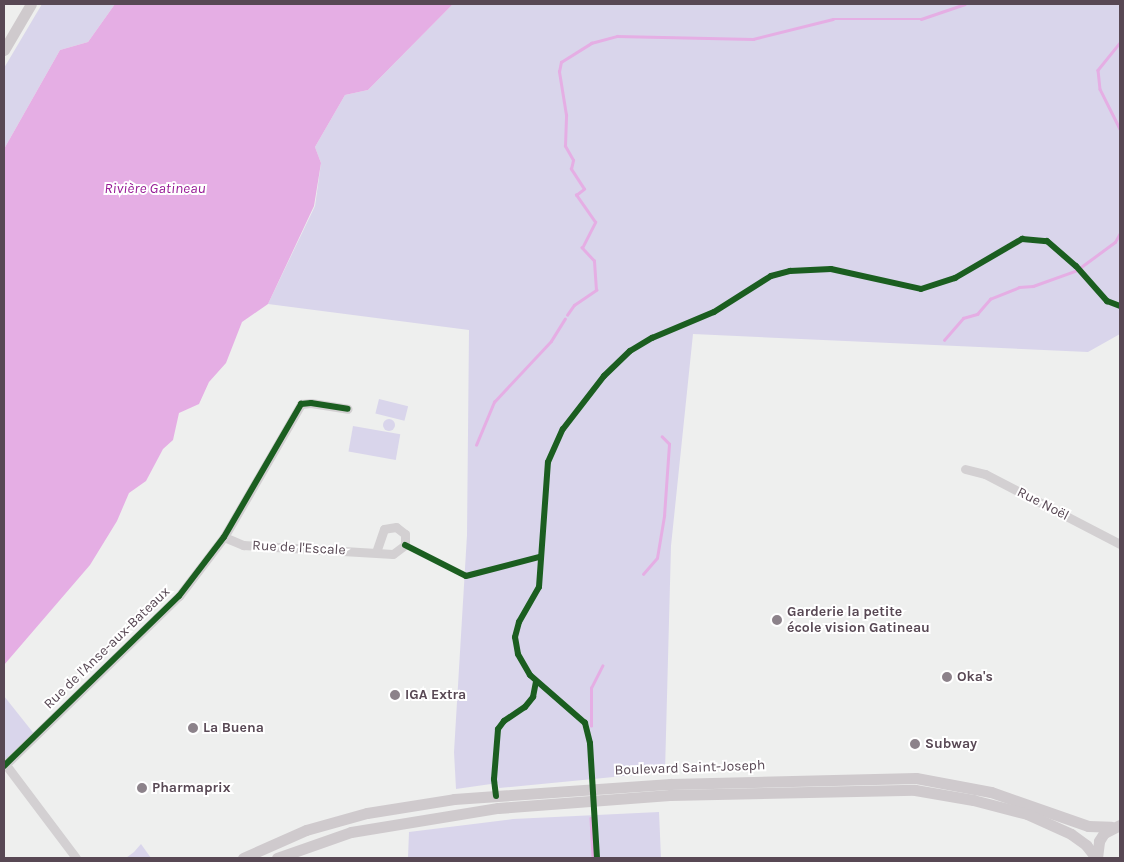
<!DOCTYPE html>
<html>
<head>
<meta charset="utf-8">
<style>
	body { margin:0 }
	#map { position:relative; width:1124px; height:862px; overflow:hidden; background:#eeefee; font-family:Karla,sans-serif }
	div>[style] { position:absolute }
	.green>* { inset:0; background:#d9d5eb; transform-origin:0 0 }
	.round { border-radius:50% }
	.water>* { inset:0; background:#e5aee4 }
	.stream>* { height:2.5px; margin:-1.25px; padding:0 1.25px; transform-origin:1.25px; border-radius:1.25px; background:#e5aee4 }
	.minor>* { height:9px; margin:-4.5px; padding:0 4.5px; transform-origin:4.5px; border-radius:4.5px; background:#d3d0d2 }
	.major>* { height:11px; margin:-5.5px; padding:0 5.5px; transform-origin:5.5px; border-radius:5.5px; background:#cfcacd }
	.cycleway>* { height:6px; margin:-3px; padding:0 3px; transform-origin:3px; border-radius:3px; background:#1b5e20 }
	.dots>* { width:14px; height:14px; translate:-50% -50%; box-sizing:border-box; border:2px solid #fff; border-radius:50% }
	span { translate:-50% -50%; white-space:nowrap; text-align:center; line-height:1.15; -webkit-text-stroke:4px #fff; paint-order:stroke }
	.street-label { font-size:14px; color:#584854 }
	.poi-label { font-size:14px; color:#584854; font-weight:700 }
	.left { translate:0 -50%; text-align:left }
	.water-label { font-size:15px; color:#971c96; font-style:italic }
	.frame { position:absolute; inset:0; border:5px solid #584854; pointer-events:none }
</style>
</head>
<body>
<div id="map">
	<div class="green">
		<i style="clip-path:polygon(42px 4px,115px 4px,88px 42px,60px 50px,4px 149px,4px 68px)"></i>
		<i style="clip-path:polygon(453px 4px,1120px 4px,1120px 334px,1088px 352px,693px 334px,671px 546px,665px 772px,499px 788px,498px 783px,456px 789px,454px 752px,467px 535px,469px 330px,268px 304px,315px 206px,321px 163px,315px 147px,345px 95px,368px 90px)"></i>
		<i style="left:379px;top:399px;width:30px;height:15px;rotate:14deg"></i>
		<i class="round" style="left:383px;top:419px;width:12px;height:12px"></i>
		<i style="left:353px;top:426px;width:48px;height:26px;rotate:10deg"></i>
		<i style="clip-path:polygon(4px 696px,35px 735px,4px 766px)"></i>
		<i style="clip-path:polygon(659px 812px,661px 858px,408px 858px,409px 832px,513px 819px)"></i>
		<i style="clip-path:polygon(141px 844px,151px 858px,126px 858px,134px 852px)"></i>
	</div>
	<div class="water">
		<i style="clip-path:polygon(115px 4px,453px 4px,368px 90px,345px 95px,315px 147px,321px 163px,314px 206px,268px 304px,242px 322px,226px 363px,209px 382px,199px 404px,179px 413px,173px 440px,163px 449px,146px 481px,129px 493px,117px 521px,90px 565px,4px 665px,4px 149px,60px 50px,88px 42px)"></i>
	</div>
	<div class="stream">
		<i style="left:1120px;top:43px;width:35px;rotate:129deg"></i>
		<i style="left:1098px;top:70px;width:19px;rotate:84deg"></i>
		<i style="left:1100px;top:89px;width:45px;rotate:63.4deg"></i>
		<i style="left:1081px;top:267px;width:42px;rotate:-36.3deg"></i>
		<i style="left:1115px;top:242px;width:10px;rotate:-61deg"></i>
		<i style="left:567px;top:315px;width:12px;rotate:-55deg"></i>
		<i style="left:574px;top:305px;width:27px;rotate:-34deg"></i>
		<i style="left:596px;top:290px;width:29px;rotate:-94deg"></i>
		<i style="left:594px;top:261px;width:18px;rotate:-133deg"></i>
		<i style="left:582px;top:248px;width:29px;rotate:-63deg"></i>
		<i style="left:595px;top:222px;width:33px;rotate:-125deg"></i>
		<i style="left:576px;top:195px;width:10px;rotate:-37deg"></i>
		<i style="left:584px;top:189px;width:24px;rotate:-123deg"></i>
		<i style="left:571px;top:169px;width:9px;rotate:-77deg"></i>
		<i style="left:573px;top:160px;width:16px;rotate:-120deg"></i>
		<i style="left:565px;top:146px;width:31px;rotate:-88deg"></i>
		<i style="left:566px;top:115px;width:44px;rotate:-99.2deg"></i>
		<i style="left:559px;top:72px;width:10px;rotate:-79deg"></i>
		<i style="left:561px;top:62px;width:36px;rotate:-32deg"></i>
		<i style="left:591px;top:43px;width:27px;rotate:-15deg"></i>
		<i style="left:617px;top:36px;width:136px;rotate:1.3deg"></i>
		<i style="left:753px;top:39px;width:82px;rotate:-14deg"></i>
		<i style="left:833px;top:19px;width:88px"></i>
		<i style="left:921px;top:19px;width:46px;rotate:-18.8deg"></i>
		<i style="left:944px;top:340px;width:29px;rotate:-49deg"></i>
		<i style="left:963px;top:318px;width:15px;rotate:-16deg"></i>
		<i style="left:977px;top:314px;width:20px;rotate:-49deg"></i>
		<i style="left:990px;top:299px;width:31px;rotate:-22deg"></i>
		<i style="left:1019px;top:287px;width:14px;rotate:-4deg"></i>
		<i style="left:1033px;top:286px;width:45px;rotate:-19.7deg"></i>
		<i style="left:476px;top:445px;width:47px;rotate:-67.3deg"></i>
		<i style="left:494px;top:402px;width:83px;rotate:-46.9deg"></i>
		<i style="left:551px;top:341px;width:26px;rotate:-58deg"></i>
		<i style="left:643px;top:574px;width:21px;rotate:-49deg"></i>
		<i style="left:657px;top:558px;width:43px;rotate:-80.5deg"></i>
		<i style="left:664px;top:516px;width:72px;rotate:-86deg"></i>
		<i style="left:669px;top:444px;width:10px;rotate:-135deg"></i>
		<i style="left:591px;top:726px;width:38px;rotate:-90deg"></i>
		<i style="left:591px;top:688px;width:25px;rotate:-63deg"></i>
		<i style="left:591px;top:818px;width:40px;rotate:87.1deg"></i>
	</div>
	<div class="minor">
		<i style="left:965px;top:469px;width:21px;rotate:14deg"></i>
		<i style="left:985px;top:474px;width:152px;rotate:27.4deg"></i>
		<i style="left:224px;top:537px;width:21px;rotate:23deg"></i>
		<i style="left:243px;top:545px;width:150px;rotate:3.4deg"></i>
		<i style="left:393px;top:554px;width:15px;rotate:-37deg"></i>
		<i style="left:405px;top:545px;width:11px;rotate:-90deg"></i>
		<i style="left:405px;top:534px;width:11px;rotate:-142deg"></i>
		<i style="left:396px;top:527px;width:12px;rotate:171deg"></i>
		<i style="left:384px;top:529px;width:24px;rotate:109deg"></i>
		<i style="left:6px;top:765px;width:116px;rotate:53deg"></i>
		<i style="left:4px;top:766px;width:244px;rotate:-44.2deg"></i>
		<i style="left:179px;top:596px;width:74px;rotate:-52.7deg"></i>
		<i style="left:224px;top:537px;width:154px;rotate:-59.9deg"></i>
		<i style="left:301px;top:404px;width:10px;rotate:-6deg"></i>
		<i style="left:311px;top:403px;width:37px;rotate:9deg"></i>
	</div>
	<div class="major">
		<i style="left:4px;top:50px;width:53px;rotate:-59.6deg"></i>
		<i style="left:243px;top:858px;width:69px;rotate:-24deg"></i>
		<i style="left:306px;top:830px;width:63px;rotate:-15.6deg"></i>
		<i style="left:367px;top:813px;width:88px;rotate:-9.1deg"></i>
		<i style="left:454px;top:799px;width:217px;rotate:-4deg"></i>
		<i style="left:670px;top:784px;width:246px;rotate:-1.4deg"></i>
		<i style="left:916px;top:778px;width:76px;rotate:10.6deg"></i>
		<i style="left:991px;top:792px;width:103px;rotate:19.3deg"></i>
		<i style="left:1088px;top:826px;width:23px;rotate:2deg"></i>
		<i style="left:277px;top:858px;width:78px;rotate:-19.4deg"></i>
		<i style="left:351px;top:832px;width:149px;rotate:-9.3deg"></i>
		<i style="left:498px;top:808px;width:172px;rotate:-4.3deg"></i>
		<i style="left:670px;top:795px;width:245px;rotate:-1.2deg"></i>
		<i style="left:915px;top:790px;width:59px;rotate:9.8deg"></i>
		<i style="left:973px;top:800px;width:56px;rotate:14.5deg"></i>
		<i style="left:1027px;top:814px;width:48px;rotate:24.4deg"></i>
		<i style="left:1071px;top:834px;width:19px;rotate:36deg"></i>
		<i style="left:1086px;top:845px;width:16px;rotate:52deg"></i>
		<i style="left:1097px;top:858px;width:17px;rotate:-83deg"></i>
		<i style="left:1099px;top:841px;width:9px;rotate:-58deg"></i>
		<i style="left:1104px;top:833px;width:18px;rotate:-27deg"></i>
	</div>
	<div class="cycleway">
		<i style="left:405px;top:545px;width:68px;rotate:26.9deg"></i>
		<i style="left:466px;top:576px;width:75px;rotate:-14.6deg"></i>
		<i style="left:4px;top:766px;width:244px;rotate:-44.2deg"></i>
		<i style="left:179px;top:596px;width:74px;rotate:-52.7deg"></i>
		<i style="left:224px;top:537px;width:154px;rotate:-59.9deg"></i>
		<i style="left:301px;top:404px;width:10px;rotate:-6deg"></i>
		<i style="left:311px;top:403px;width:37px;rotate:9deg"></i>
		<i style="left:496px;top:796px;width:17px;rotate:-97deg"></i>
		<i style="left:494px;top:779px;width:50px;rotate:-85.4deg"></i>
		<i style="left:498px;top:729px;width:10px;rotate:-53deg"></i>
		<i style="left:504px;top:721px;width:25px;rotate:-34deg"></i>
		<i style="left:525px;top:707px;width:13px;rotate:-51deg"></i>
		<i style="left:533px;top:697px;width:15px;rotate:-79deg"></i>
		<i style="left:597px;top:858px;width:115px;rotate:-93.5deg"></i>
		<i style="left:590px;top:743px;width:21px;rotate:-104deg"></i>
		<i style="left:585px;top:723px;width:73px;rotate:-138.9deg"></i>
		<i style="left:530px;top:675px;width:24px;rotate:-120deg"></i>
		<i style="left:518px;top:654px;width:17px;rotate:-100deg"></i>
		<i style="left:515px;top:637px;width:16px;rotate:-75deg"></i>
		<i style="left:519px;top:622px;width:40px;rotate:-60.3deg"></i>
		<i style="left:539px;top:587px;width:125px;rotate:-85.9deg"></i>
		<i style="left:548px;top:462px;width:36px;rotate:-66deg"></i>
		<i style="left:563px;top:429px;width:67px;rotate:-52.3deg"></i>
		<i style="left:604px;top:376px;width:36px;rotate:-44deg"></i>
		<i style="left:630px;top:351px;width:26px;rotate:-31deg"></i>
		<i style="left:652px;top:338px;width:67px;rotate:-22.8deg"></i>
		<i style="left:714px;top:312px;width:67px;rotate:-32.3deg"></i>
		<i style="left:771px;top:276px;width:20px;rotate:-15deg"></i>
		<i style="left:790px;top:271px;width:41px;rotate:-2.8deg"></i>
		<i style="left:831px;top:269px;width:92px;rotate:12.5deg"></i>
		<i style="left:921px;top:289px;width:36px;rotate:-18deg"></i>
		<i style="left:955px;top:278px;width:78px;rotate:-30.2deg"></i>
		<i style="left:1022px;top:239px;width:25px;rotate:5deg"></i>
		<i style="left:1047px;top:241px;width:38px;rotate:41deg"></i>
		<i style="left:1076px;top:266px;width:47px;rotate:48.5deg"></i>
		<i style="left:1107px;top:301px;width:14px;rotate:21deg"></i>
	</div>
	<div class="dots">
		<i style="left:777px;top:620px;background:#8c828a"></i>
		<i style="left:947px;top:677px;background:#8c828a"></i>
		<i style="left:395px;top:695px;background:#8c828a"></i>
		<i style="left:193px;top:728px;background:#8c828a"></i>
		<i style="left:915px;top:744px;background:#8c828a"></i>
		<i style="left:142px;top:788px;background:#8c828a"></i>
	</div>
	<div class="street-label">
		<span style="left:1043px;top:504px;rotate:27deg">Rue Noël</span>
		<span style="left:299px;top:548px;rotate:3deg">Rue de l'Escale</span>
		<span style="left:107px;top:648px;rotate:-44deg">Rue de l'Anse-aux-Bateaux</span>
		<span style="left:690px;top:768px;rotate:-2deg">Boulevard Saint-Joseph</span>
	</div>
	<div class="poi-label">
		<span class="left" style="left:787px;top:620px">Garderie la petite<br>école vision Gatineau</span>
		<span class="left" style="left:957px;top:677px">Oka's</span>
		<span class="left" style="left:405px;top:695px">IGA Extra</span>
		<span class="left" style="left:203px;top:728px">La Buena</span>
		<span class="left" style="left:925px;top:744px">Subway</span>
		<span class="left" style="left:152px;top:788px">Pharmaprix</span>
	</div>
	<div class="water-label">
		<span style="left:155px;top:189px">Rivière Gatineau</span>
	</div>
	<div class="frame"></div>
</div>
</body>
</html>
